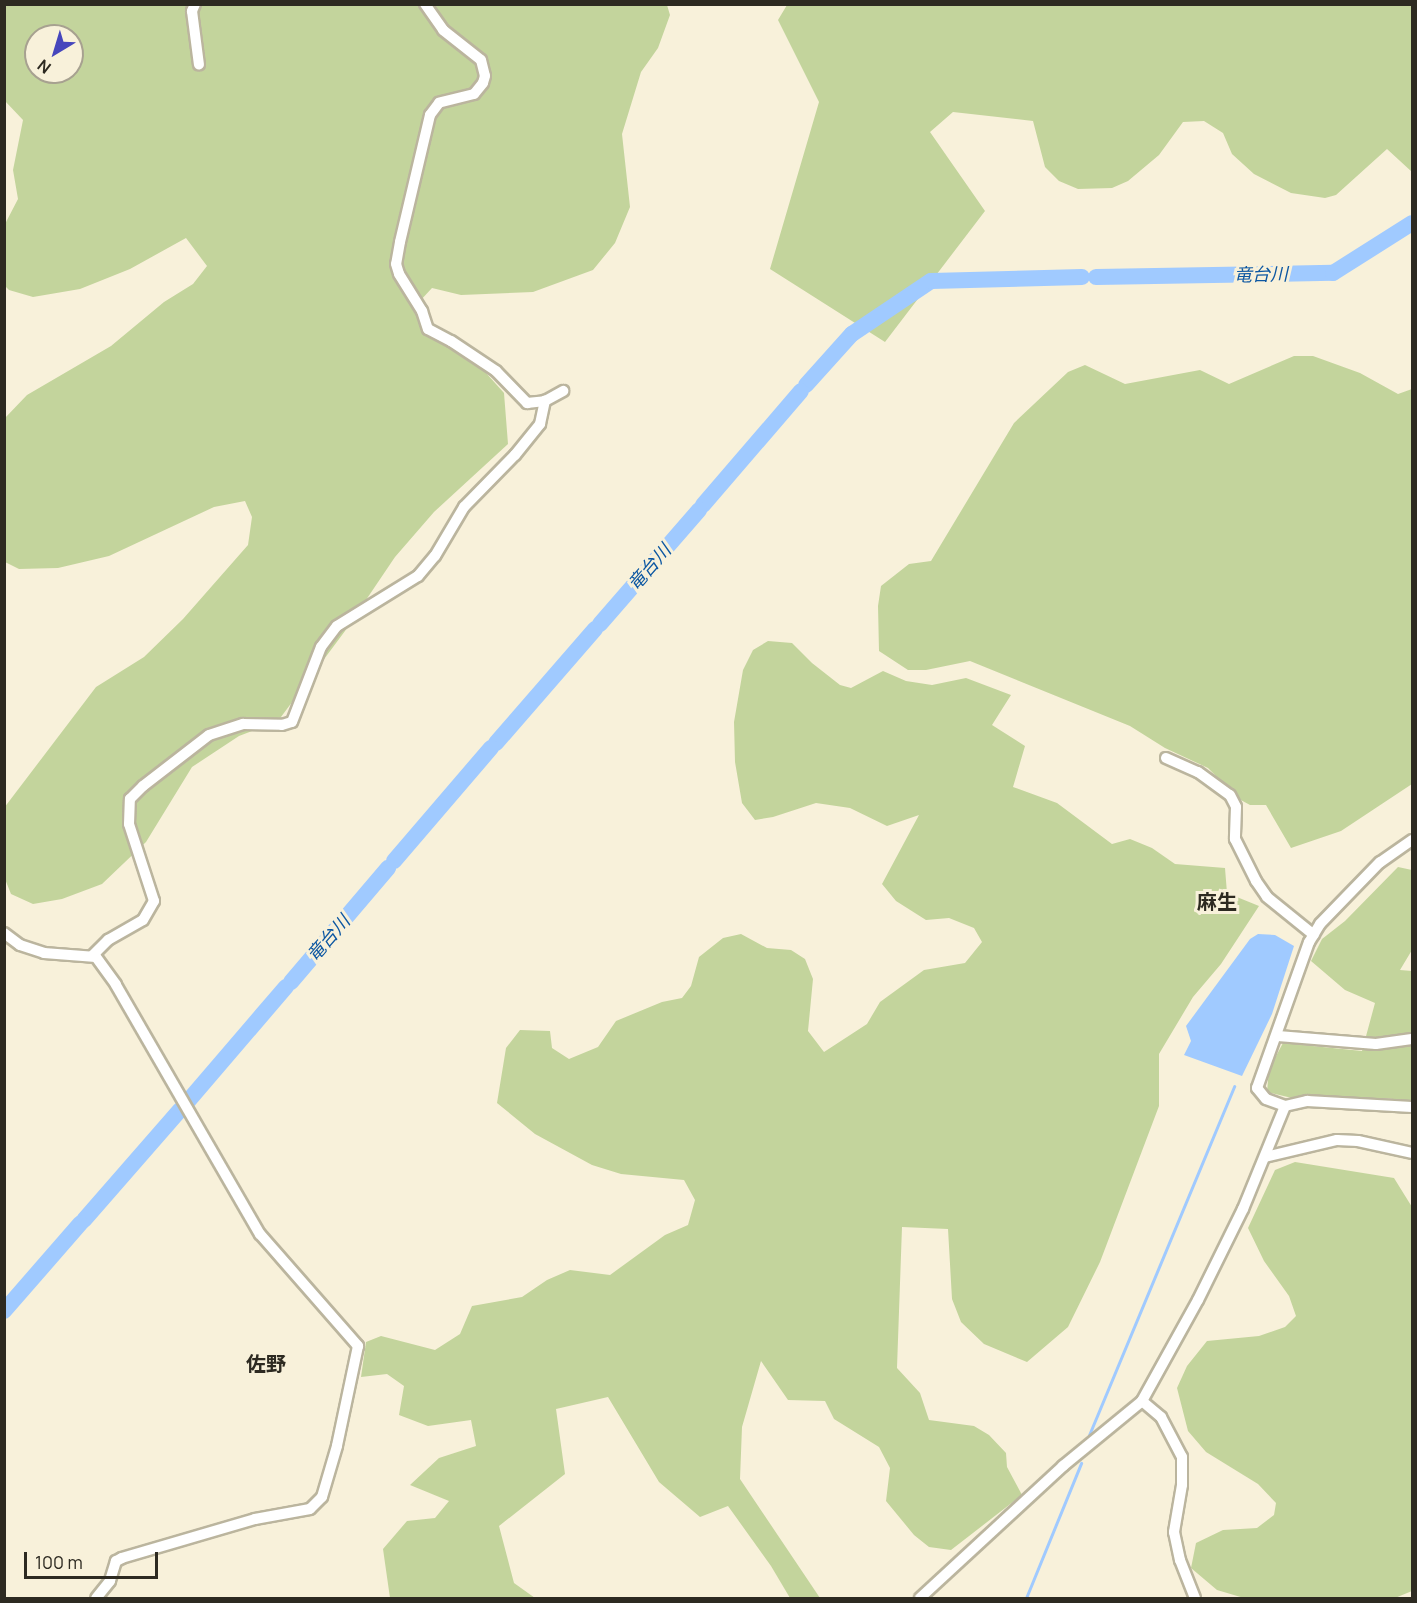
<!DOCTYPE html>
<html>
<head>
<meta charset="utf-8">
<style>
	body { margin:0 }
	#map { position:relative; width:1417px; height:1603px; overflow:hidden; background:#f8f1da; font-family:Manrope,"Noto Sans JP",sans-serif }
	div>[style] { position:absolute }
	.green>* { inset:0; background:#c3d49c }
	.water>* { inset:0; background:#a0caff }
	.stream>* { height:3px; margin:-1.5px; padding:0 1.5px; transform-origin:1.5px; border-radius:1.5px; background:#a0caff }
	.river>* { height:16px; margin:-8px; padding:0 8px; transform-origin:8px; border-radius:8px; background:#a0caff }
	.roads { filter:drop-shadow(2px 0 #bbb59e) drop-shadow(-2px 0 #bbb59e) drop-shadow(0 2px #bbb59e) drop-shadow(0 -2px #bbb59e) }
	.minor>* { height:10px; margin:-5px; padding:0 5px; transform-origin:5px; border-radius:5px; background:#fff }
	span { translate:-50% -50%; white-space:nowrap; text-align:center; line-height:1.15; -webkit-text-stroke:6px #f8f1da; paint-order:stroke }
	.water-label { font-size:18px; color:#0c57a2; font-style:italic }
	.quarter-label { font-size:20px; color:#2d2a21; font-weight:700 }
	.frame { position:absolute; inset:0; border:6px solid #2d2a21; pointer-events:none }
	.north { position:absolute; left:24px; top:24px; width:60px; height:60px; box-sizing:border-box; background:#f8f1da; border:2px solid #a7a190; border-radius:50%; rotate:218deg; font-size:16px; font-weight:700; line-height:24px; text-align:center; color:#2d2a21 }
	.north::after { content:''; display:block; margin:auto; width:21px; height:27px; background:#4646bc; clip-path:polygon(50% 0,100% 100%,50% 72%,0 100%) }
	.scale { position:absolute; left:24px; top:1552px; width:134px; height:27px; box-sizing:border-box; border:3px solid #2d2a21; border-top:0; padding-left:8px; font-size:18px; line-height:21px; white-space:nowrap; color:#2d2a21; -webkit-text-stroke:4px #f8f1da; paint-order:stroke }
</style>
</head>
<body>
<div id="map">
	<div class="green">
		<i style="clip-path:polygon(evenodd,5px 5px,667px 5px,670px 15px,658px 48px,641px 72px,622px 134px,630px 207px,615px 243px,593px 270px,533px 292px,461px 295px,432px 288px,419px 302px,419px 325px,478px 364px,504px 393px,508px 444px,434px 512px,395px 557px,345px 631px,278px 721px,239px 736px,192px 767px,146px 842px,102px 884px,62px 899px,33px 904px,11px 894px,5px 879px,4px 808px,96px 687px,144px 657px,183px 619px,248px 545px,252px 517px,245px 501px,214px 507px,109px 556px,58px 568px,19px 569px,5px 562px,5px 418px,27px 395px,111px 346px,164px 302px,193px 284px,207px 266px,186px 238px,130px 269px,80px 289px,33px 297px,9px 290px,5px 286px,5px 224px,18px 199px,13px 170px,23px 120px,5px 101px,5px 5px,36px 36px,72px 36px,72px 72px,36px 72px,36px 36px)"></i>
		<i style="clip-path:polygon(787px 5px,1412px 5px,1412px 172px,1387px 149px,1336px 195px,1325px 198px,1291px 193px,1254px 174px,1232px 154px,1223px 133px,1204px 121px,1183px 122px,1159px 155px,1128px 181px,1112px 188px,1078px 189px,1059px 181px,1045px 167px,1033px 121px,953px 112px,930px 132px,985px 211px,885px 342px,770px 269px,819px 102px,778px 20px)"></i>
		<i style="clip-path:polygon(1294px 356px,1313px 356px,1360px 373px,1398px 394px,1412px 389px,1412px 784px,1341px 831px,1291px 848px,1266px 805px,1250px 805px,1239px 799px,1208px 768px,1165px 748px,1130px 726px,970px 661px,926px 670px,908px 670px,879px 651px,878px 606px,881px 586px,909px 564px,931px 561px,1014px 423px,1068px 372px,1085px 365px,1125px 384px,1200px 370px,1229px 384px)"></i>
		<i style="clip-path:polygon(768px 641px,792px 643px,812px 663px,840px 685px,851px 688px,883px 671px,906px 681px,932px 685px,966px 678px,1011px 695px,992px 725px,1025px 746px,1013px 787px,1057px 803px,1112px 844px,1130px 839px,1152px 848px,1175px 864px,1225px 868px,1227px 893px,1259px 906px,1221px 964px,1193px 997px,1159px 1054px,1159px 1106px,1100px 1262px,1068px 1327px,1027px 1362px,984px 1344px,961px 1322px,952px 1299px,948px 1229px,902px 1227px,897px 1368px,920px 1393px,929px 1420px,974px 1426px,989px 1435px,1006px 1453px,1007px 1467px,1022px 1495px,951px 1550px,929px 1547px,914px 1535px,886px 1501px,890px 1468px,879px 1447px,834px 1419px,825px 1401px,788px 1400px,761px 1361px,742px 1427px,740px 1479px,820px 1598px,790px 1598px,771px 1566px,728px 1506px,700px 1517px,659px 1482px,608px 1397px,556px 1409px,565px 1474px,499px 1526px,514px 1583px,535px 1598px,390px 1598px,383px 1549px,407px 1521px,435px 1518px,449px 1501px,410px 1485px,439px 1458px,476px 1446px,471px 1420px,428px 1426px,399px 1415px,404px 1386px,387px 1374px,361px 1377px,366px 1342px,381px 1336px,435px 1350px,460px 1334px,472px 1306px,522px 1297px,547px 1280px,570px 1270px,610px 1275px,665px 1235px,688px 1225px,695px 1200px,684px 1180px,621px 1174px,592px 1165px,535px 1134px,497px 1103px,506px 1048px,520px 1030px,550px 1031px,552px 1048px,569px 1059px,598px 1047px,616px 1021px,662px 1002px,682px 998px,691px 986px,699px 957px,723px 938px,741px 934px,767px 948px,791px 950px,805px 959px,813px 979px,808px 1031px,824px 1052px,867px 1024px,880px 1002px,924px 970px,965px 963px,982px 942px,974px 928px,949px 918px,926px 920px,896px 901px,882px 884px,919px 815px,887px 826px,850px 808px,816px 803px,773px 817px,755px 820px,742px 803px,735px 762px,734px 722px,743px 670px,753px 650px)"></i>
		<i style="clip-path:polygon(1398px 867px,1412px 870px,1412px 950px,1400px 970px,1412px 971px,1412px 1102px,1386px 1098px,1292px 1098px,1267px 1092px,1269px 1069px,1283px 1043px,1362px 1051px,1375px 1003px,1345px 990px,1311px 961px,1322px 939px,1345px 921px)"></i>
		<i style="clip-path:polygon(1295px 1162px,1394px 1178px,1412px 1207px,1412px 1591px,1395px 1598px,1244px 1598px,1217px 1590px,1191px 1568px,1196px 1543px,1223px 1530px,1257px 1528px,1274px 1515px,1276px 1503px,1258px 1484px,1206px 1452px,1188px 1431px,1177px 1388px,1187px 1366px,1207px 1341px,1259px 1336px,1285px 1327px,1296px 1316px,1289px 1296px,1264px 1261px,1248px 1228px,1275px 1170px)"></i>
	</div>
	<div class="water">
		<i style="clip-path:polygon(1258px 934px,1275px 935px,1294px 946px,1272px 1014px,1242px 1076px,1184px 1055px,1191px 1041px,1186px 1026px,1250px 939px)"></i>
	</div>
	<div class="stream">
		<i style="left:1089px;top:1435px;width:378px;rotate:-67.4deg"></i>
		<i style="left:1026px;top:1598px;width:146px;rotate:-67.8deg"></i>
	</div>
	<div class="river">
		<i style="left:1096px;top:277px;width:237px;rotate:-1deg"></i>
		<i style="left:1333px;top:273px;width:93px;rotate:-32.3deg"></i>
		<i style="left:806px;top:385px;width:69px;rotate:-48deg"></i>
		<i style="left:852px;top:334px;width:95px;rotate:-33.9deg"></i>
		<i style="left:931px;top:281px;width:151px;rotate:-1.5deg"></i>
		<i style="left:703px;top:505px;width:150px;rotate:-49.3deg"></i>
		<i style="left:600px;top:624px;width:151px;rotate:-49deg"></i>
		<i style="left:496px;top:743px;width:151px;rotate:-49deg"></i>
		<i style="left:394px;top:861px;width:149px;rotate:-49.4deg"></i>
		<i style="left:291px;top:982px;width:150px;rotate:-49.6deg"></i>
		<i style="left:189px;top:1100px;width:149px;rotate:-49.4deg"></i>
		<i style="left:84px;top:1220px;width:146px;rotate:-48.9deg"></i>
		<i style="left:4px;top:1311px;width:116px;rotate:-48.9deg"></i>
	</div>
	<div class="roads">
		<div class="minor">
			<i style="left:195px;top:4px;width:8px;rotate:113deg"></i>
			<i style="left:192px;top:11px;width:54px;rotate:82.6deg"></i>
			<i style="left:425px;top:4px;width:32px;rotate:55deg"></i>
			<i style="left:443px;top:30px;width:48px;rotate:38.3deg"></i>
			<i style="left:481px;top:60px;width:16px;rotate:76deg"></i>
			<i style="left:485px;top:76px;width:7px;rotate:106deg"></i>
			<i style="left:483px;top:83px;width:14px;rotate:129deg"></i>
			<i style="left:474px;top:94px;width:36px;rotate:166deg"></i>
			<i style="left:439px;top:103px;width:15px;rotate:127deg"></i>
			<i style="left:430px;top:115px;width:130px;rotate:103.3deg"></i>
			<i style="left:400px;top:242px;width:22px;rotate:100deg"></i>
			<i style="left:396px;top:264px;width:10px;rotate:73deg"></i>
			<i style="left:399px;top:274px;width:44px;rotate:58.1deg"></i>
			<i style="left:422px;top:311px;width:19px;rotate:72deg"></i>
			<i style="left:428px;top:329px;width:26px;rotate:28deg"></i>
			<i style="left:451px;top:341px;width:54px;rotate:33.7deg"></i>
			<i style="left:496px;top:371px;width:45px;rotate:45.9deg"></i>
			<i style="left:527px;top:403px;width:18px;rotate:-6deg"></i>
			<i style="left:545px;top:401px;width:21px;rotate:-29deg"></i>
			<i style="left:1166px;top:758px;width:35px;rotate:24deg"></i>
			<i style="left:1198px;top:772px;width:39px;rotate:36deg"></i>
			<i style="left:1230px;top:795px;width:13px;rotate:63deg"></i>
			<i style="left:1236px;top:807px;width:32px;rotate:92deg"></i>
			<i style="left:1235px;top:839px;width:47px;rotate:63.4deg"></i>
			<i style="left:1256px;top:881px;width:19px;rotate:55deg"></i>
			<i style="left:1267px;top:897px;width:60px;rotate:39deg"></i>
			<i style="left:1412px;top:840px;width:39px;rotate:145deg"></i>
			<i style="left:1380px;top:862px;width:86px;rotate:134.1deg"></i>
			<i style="left:1320px;top:924px;width:21px;rotate:121deg"></i>
			<i style="left:1309px;top:942px;width:155px;rotate:109.6deg"></i>
			<i style="left:1257px;top:1088px;width:14px;rotate:51deg"></i>
			<i style="left:1266px;top:1099px;width:20px;rotate:20deg"></i>
			<i style="left:1285px;top:1106px;width:23px;rotate:-13deg"></i>
			<i style="left:1307px;top:1101px;width:105px;rotate:3.3deg"></i>
			<i style="left:4px;top:933px;width:20px;rotate:37deg"></i>
			<i style="left:20px;top:945px;width:25px;rotate:18deg"></i>
			<i style="left:44px;top:953px;width:52px;rotate:4.4deg"></i>
			<i style="left:96px;top:957px;width:34px;rotate:54deg"></i>
			<i style="left:116px;top:985px;width:288px;rotate:60deg"></i>
			<i style="left:260px;top:1234px;width:149px;rotate:48.8deg"></i>
			<i style="left:358px;top:1346px;width:102px;rotate:101.9deg"></i>
			<i style="left:337px;top:1446px;width:53px;rotate:106.4deg"></i>
			<i style="left:322px;top:1497px;width:17px;rotate:135deg"></i>
			<i style="left:310px;top:1509px;width:56px;rotate:169.7deg"></i>
			<i style="left:255px;top:1519px;width:139px;rotate:163.7deg"></i>
			<i style="left:122px;top:1558px;width:7px;rotate:153deg"></i>
			<i style="left:116px;top:1561px;width:21px;rotate:107deg"></i>
			<i style="left:110px;top:1581px;width:22px;rotate:129deg"></i>
			<i style="left:92px;top:956px;width:23px;rotate:-45deg"></i>
			<i style="left:108px;top:940px;width:40px;rotate:-29.7deg"></i>
			<i style="left:143px;top:920px;width:22px;rotate:-60deg"></i>
			<i style="left:154px;top:901px;width:81px;rotate:-108deg"></i>
			<i style="left:129px;top:824px;width:25px;rotate:-88deg"></i>
			<i style="left:130px;top:799px;width:18px;rotate:-45deg"></i>
			<i style="left:143px;top:786px;width:83px;rotate:-37.7deg"></i>
			<i style="left:209px;top:735px;width:36px;rotate:-18deg"></i>
			<i style="left:243px;top:724px;width:39px;rotate:1deg"></i>
			<i style="left:282px;top:725px;width:10px;rotate:-17deg"></i>
			<i style="left:292px;top:722px;width:80px;rotate:-68.9deg"></i>
			<i style="left:321px;top:647px;width:26px;rotate:-53deg"></i>
			<i style="left:337px;top:626px;width:95px;rotate:-31.7deg"></i>
			<i style="left:418px;top:576px;width:26px;rotate:-50deg"></i>
			<i style="left:435px;top:556px;width:57px;rotate:-59.4deg"></i>
			<i style="left:464px;top:507px;width:73px;rotate:-45.6deg"></i>
			<i style="left:515px;top:455px;width:40px;rotate:-51deg"></i>
			<i style="left:540px;top:424px;width:24px;rotate:-78deg"></i>
			<i style="left:1278px;top:1036px;width:98px;rotate:4.7deg"></i>
			<i style="left:1376px;top:1044px;width:36px;rotate:-8deg"></i>
			<i style="left:1265px;top:1157px;width:74px;rotate:-13.3deg"></i>
			<i style="left:1337px;top:1140px;width:21px;rotate:3deg"></i>
			<i style="left:1358px;top:1141px;width:55px;rotate:12.5deg"></i>
			<i style="left:1142px;top:1401px;width:25px;rotate:40deg"></i>
			<i style="left:1161px;top:1417px;width:45px;rotate:62.3deg"></i>
			<i style="left:1182px;top:1457px;width:28px;rotate:90deg"></i>
			<i style="left:1182px;top:1485px;width:48px;rotate:99.7deg"></i>
			<i style="left:1174px;top:1532px;width:29px;rotate:78deg"></i>
			<i style="left:1180px;top:1560px;width:41px;rotate:68.5deg"></i>
			<i style="left:920px;top:1598px;width:195px;rotate:-42.7deg"></i>
			<i style="left:1063px;top:1466px;width:102px;rotate:-39.4deg"></i>
			<i style="left:1142px;top:1401px;width:115px;rotate:-61deg"></i>
			<i style="left:1198px;top:1300px;width:102px;rotate:-63.7deg"></i>
			<i style="left:1243px;top:1209px;width:111px;rotate:-67.8deg"></i>
		</div>
	</div>
	<div class="water-label">
		<span style="left:1261px;top:274px;rotate:-1deg">竜台川</span>
		<span style="left:649px;top:567px;rotate:-49deg">竜台川</span>
		<span style="left:328px;top:938px;rotate:-49deg">竜台川</span>
	</div>
	<div class="quarter-label">
		<span style="left:1217px;top:901px">麻生</span>
		<span style="left:266px;top:1363px">佐野</span>
	</div>
	<div class="frame"></div>
	<div class="north">N</div>
	<div class="scale">100 m</div>
</div>
</body>
</html>
